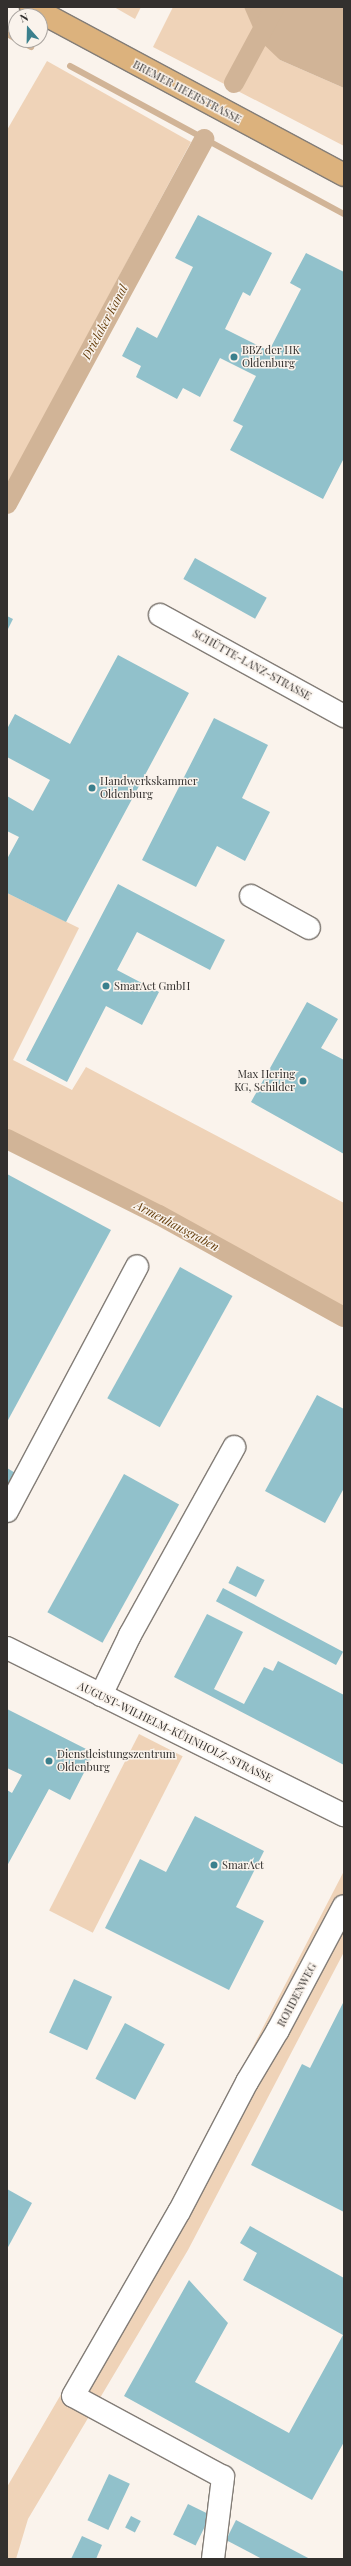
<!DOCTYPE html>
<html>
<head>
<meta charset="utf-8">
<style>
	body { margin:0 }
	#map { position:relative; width:351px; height:2566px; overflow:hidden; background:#faf3ec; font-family:"Playfair Display",serif }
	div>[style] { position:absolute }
	.green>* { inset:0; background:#efd3b8; transform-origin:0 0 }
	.water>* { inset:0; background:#d1b497 }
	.stream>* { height:6px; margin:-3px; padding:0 3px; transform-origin:3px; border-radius:3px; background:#d1b497 }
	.canal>* { height:20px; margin:-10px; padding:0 10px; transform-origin:10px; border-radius:10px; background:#d1b497 }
	.building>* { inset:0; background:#91c1cb; transform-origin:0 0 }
	.roads { filter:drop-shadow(1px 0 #837d77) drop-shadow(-1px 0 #837d77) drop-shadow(0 1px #837d77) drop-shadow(0 -1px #837d77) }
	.minor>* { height:22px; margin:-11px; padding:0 11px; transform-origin:11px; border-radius:11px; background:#fff }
	.major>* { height:22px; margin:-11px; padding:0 11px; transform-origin:11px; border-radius:11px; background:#dcb27d }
	.dots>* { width:11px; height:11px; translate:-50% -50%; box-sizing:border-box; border:2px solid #faf3ec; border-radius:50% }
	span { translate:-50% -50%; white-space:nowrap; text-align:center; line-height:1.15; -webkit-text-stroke:3px #faf3ec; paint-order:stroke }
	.street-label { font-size:11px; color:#33302e }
	.poi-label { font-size:11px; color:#33302e }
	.left { translate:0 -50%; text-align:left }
	.right { translate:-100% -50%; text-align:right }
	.water-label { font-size:12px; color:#653e0c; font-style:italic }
	.frame { position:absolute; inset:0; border:8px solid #33302e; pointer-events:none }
	.north { position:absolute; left:8px; top:8px; width:40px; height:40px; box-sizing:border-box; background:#faf3ec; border:1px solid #aaa5a0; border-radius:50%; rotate:340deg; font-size:11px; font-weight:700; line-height:16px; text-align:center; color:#33302e }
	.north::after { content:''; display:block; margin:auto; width:14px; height:18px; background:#3b808d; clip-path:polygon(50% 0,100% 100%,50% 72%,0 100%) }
</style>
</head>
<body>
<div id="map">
	<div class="green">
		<i style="clip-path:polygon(114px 7px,141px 7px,135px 19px)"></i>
		<i style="clip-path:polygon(173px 7px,244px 7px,280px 60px,344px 88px,344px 146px,153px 47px)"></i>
		<i style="clip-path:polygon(47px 61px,191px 142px,7px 486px,7px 130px)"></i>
		<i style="clip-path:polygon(7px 893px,79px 928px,13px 1060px,72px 1090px,86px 1067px,344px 1203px,344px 1308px,7px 1131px)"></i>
		<i style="left:139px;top:1734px;width:49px;height:198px;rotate:27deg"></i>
		<i style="clip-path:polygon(344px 1871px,344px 1952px,188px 2250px,28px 2519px,16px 2559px,7px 2559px,7px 2487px,169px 2209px)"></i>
	</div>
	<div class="water">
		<i style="clip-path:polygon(244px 7px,344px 7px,344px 88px,280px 60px,258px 39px)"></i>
	</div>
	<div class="stream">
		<i style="left:7px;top:34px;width:10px;rotate:29deg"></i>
		<i style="left:18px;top:40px;width:15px;rotate:28deg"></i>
		<i style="left:70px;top:66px;width:311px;rotate:28.4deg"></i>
	</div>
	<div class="canal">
		<i style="left:234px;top:83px;width:86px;rotate:-61.7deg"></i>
		<i style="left:7px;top:504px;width:415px;rotate:-61.6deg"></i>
		<i style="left:7px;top:1139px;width:170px;rotate:26.6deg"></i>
		<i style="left:159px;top:1215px;width:211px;rotate:28.9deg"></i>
	</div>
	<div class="building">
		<i style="clip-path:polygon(198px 215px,272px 253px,250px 296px,243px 292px,225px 329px,269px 351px,301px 289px,290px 283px,306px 253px,344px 272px,344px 458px,323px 499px,230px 450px,243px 426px,233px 421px,256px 376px,220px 358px,200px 397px,183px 388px,177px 399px,136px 377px,141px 366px,122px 356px,137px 327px,157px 338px,193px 267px,175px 258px)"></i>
		<i style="left:195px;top:558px;width:82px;height:24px;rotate:29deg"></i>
		<i style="clip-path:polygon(7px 616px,13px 619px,7px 631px)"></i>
		<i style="clip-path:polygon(118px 655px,189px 693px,66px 922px,7px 893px,7px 859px,19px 837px,7px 831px,7px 796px,33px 811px,50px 780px,7px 757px,7px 729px,15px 714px,70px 744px)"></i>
		<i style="clip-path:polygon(214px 718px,268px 745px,242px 798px,270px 812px,245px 861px,217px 846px,196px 887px,142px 860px)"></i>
		<i style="clip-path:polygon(118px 884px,225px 940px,210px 970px,137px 932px,117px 970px,159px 992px,142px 1025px,106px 1006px,67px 1082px,26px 1060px)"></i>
		<i style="clip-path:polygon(307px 1002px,338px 1019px,321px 1048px,344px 1060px,344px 1154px,251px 1102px)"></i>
		<i style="clip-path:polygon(7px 1174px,111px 1230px,7px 1422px)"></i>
		<i style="left:180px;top:1267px;width:60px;height:150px;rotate:29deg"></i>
		<i style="clip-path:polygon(317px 1395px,344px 1409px,344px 1488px,325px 1523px,265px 1491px)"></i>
		<i style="clip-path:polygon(7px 1468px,17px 1474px,7px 1493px)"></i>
		<i style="left:124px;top:1474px;width:63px;height:158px;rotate:29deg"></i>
		<i style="left:237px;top:1566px;width:31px;height:19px;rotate:27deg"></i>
		<i style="left:223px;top:1588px;width:136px;height:15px;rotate:28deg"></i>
		<i style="clip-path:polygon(207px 1614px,243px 1632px,214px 1689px,244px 1704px,264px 1667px,273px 1671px,278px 1661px,344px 1695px,344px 1765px,174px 1677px)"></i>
		<i style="clip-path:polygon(7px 1709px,94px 1753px,70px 1800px,49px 1789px,7px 1866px,7px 1790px,12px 1793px,22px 1775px,7px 1768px)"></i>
		<i style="clip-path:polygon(195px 1816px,264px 1851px,236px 1907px,264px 1921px,229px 1990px,105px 1928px,140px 1859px,166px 1872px)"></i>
		<i style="left:74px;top:1979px;width:42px;height:59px;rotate:25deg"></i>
		<i style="clip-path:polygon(344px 2001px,344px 2212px,251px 2165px,302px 2064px,310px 2068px)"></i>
		<i style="left:125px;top:2023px;width:45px;height:63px;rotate:28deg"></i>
		<i style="clip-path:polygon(7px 2189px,32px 2203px,7px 2249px)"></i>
		<i style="clip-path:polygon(250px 2226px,344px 2278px,344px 2442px,312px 2500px,124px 2396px,189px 2280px,228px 2323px,195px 2382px,289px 2433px,343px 2335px,243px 2280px,257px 2253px,240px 2243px)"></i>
		<i style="left:109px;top:2474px;width:23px;height:51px;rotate:25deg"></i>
		<i style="left:188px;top:2504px;width:25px;height:34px;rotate:26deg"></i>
		<i style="left:131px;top:2516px;width:11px;height:13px;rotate:27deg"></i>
		<i style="clip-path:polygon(236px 2520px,310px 2559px,262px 2559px,226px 2540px)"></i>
		<i style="clip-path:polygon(82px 2536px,102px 2545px,96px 2559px,71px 2559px)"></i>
	</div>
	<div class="roads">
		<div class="minor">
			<i style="left:160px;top:615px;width:210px;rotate:28.8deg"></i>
			<i style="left:251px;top:896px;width:66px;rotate:28.9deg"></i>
			<i style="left:7px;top:1511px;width:277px;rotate:-62deg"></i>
			<i style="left:7px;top:1648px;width:376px;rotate:26.4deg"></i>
			<i style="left:101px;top:1695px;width:67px;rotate:-64.2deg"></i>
			<i style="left:130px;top:1635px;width:215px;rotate:-61deg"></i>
			<i style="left:213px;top:2559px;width:83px;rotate:-83deg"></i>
			<i style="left:223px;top:2477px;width:170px;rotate:-151.6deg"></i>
			<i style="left:73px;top:2396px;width:212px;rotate:-60.1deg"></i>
			<i style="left:179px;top:2212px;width:147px;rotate:-62.4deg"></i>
			<i style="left:247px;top:2082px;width:61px;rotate:-59.2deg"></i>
			<i style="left:278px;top:2030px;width:140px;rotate:-62deg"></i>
		</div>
		<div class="major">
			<i style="left:31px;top:7px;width:355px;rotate:28.2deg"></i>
		</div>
	</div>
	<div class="dots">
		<i style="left:234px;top:357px;background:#3b808d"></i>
		<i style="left:92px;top:788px;background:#3b808d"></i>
		<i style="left:106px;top:986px;background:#3b808d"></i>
		<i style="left:303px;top:1081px;background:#3b808d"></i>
		<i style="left:49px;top:1761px;background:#3b808d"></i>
		<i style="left:214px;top:1865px;background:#3b808d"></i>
	</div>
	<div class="street-label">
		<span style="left:187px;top:92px;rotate:28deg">BREMER HEERSTRASSE</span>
		<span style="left:252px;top:665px;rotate:29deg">SCHÜTTE-LANZ-STRASSE</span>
		<span style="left:175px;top:1732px;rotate:26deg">AUGUST-WILHELM-KÜHNHOLZ-STRASSE</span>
		<span style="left:297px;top:1995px;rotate:-62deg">ROHDENWEG</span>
	</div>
	<div class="poi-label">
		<span class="left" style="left:242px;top:357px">BBZ der HK<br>Oldenburg</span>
		<span class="left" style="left:100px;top:788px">Handwerkskammer<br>Oldenburg</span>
		<span class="left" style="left:114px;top:986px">SmarAct GmbH</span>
		<span class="right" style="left:295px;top:1081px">Max Hering<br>KG, Schilder</span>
		<span class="left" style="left:57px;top:1761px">Dienstleistungszentrum<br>Oldenburg</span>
		<span class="left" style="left:222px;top:1865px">SmarAct</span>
	</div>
	<div class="water-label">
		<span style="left:105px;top:322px;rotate:-62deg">Drielaker Kanal</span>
		<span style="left:177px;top:1226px;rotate:28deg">Armenhausgraben</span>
	</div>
	<div class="frame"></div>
	<div class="north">N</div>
</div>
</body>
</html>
